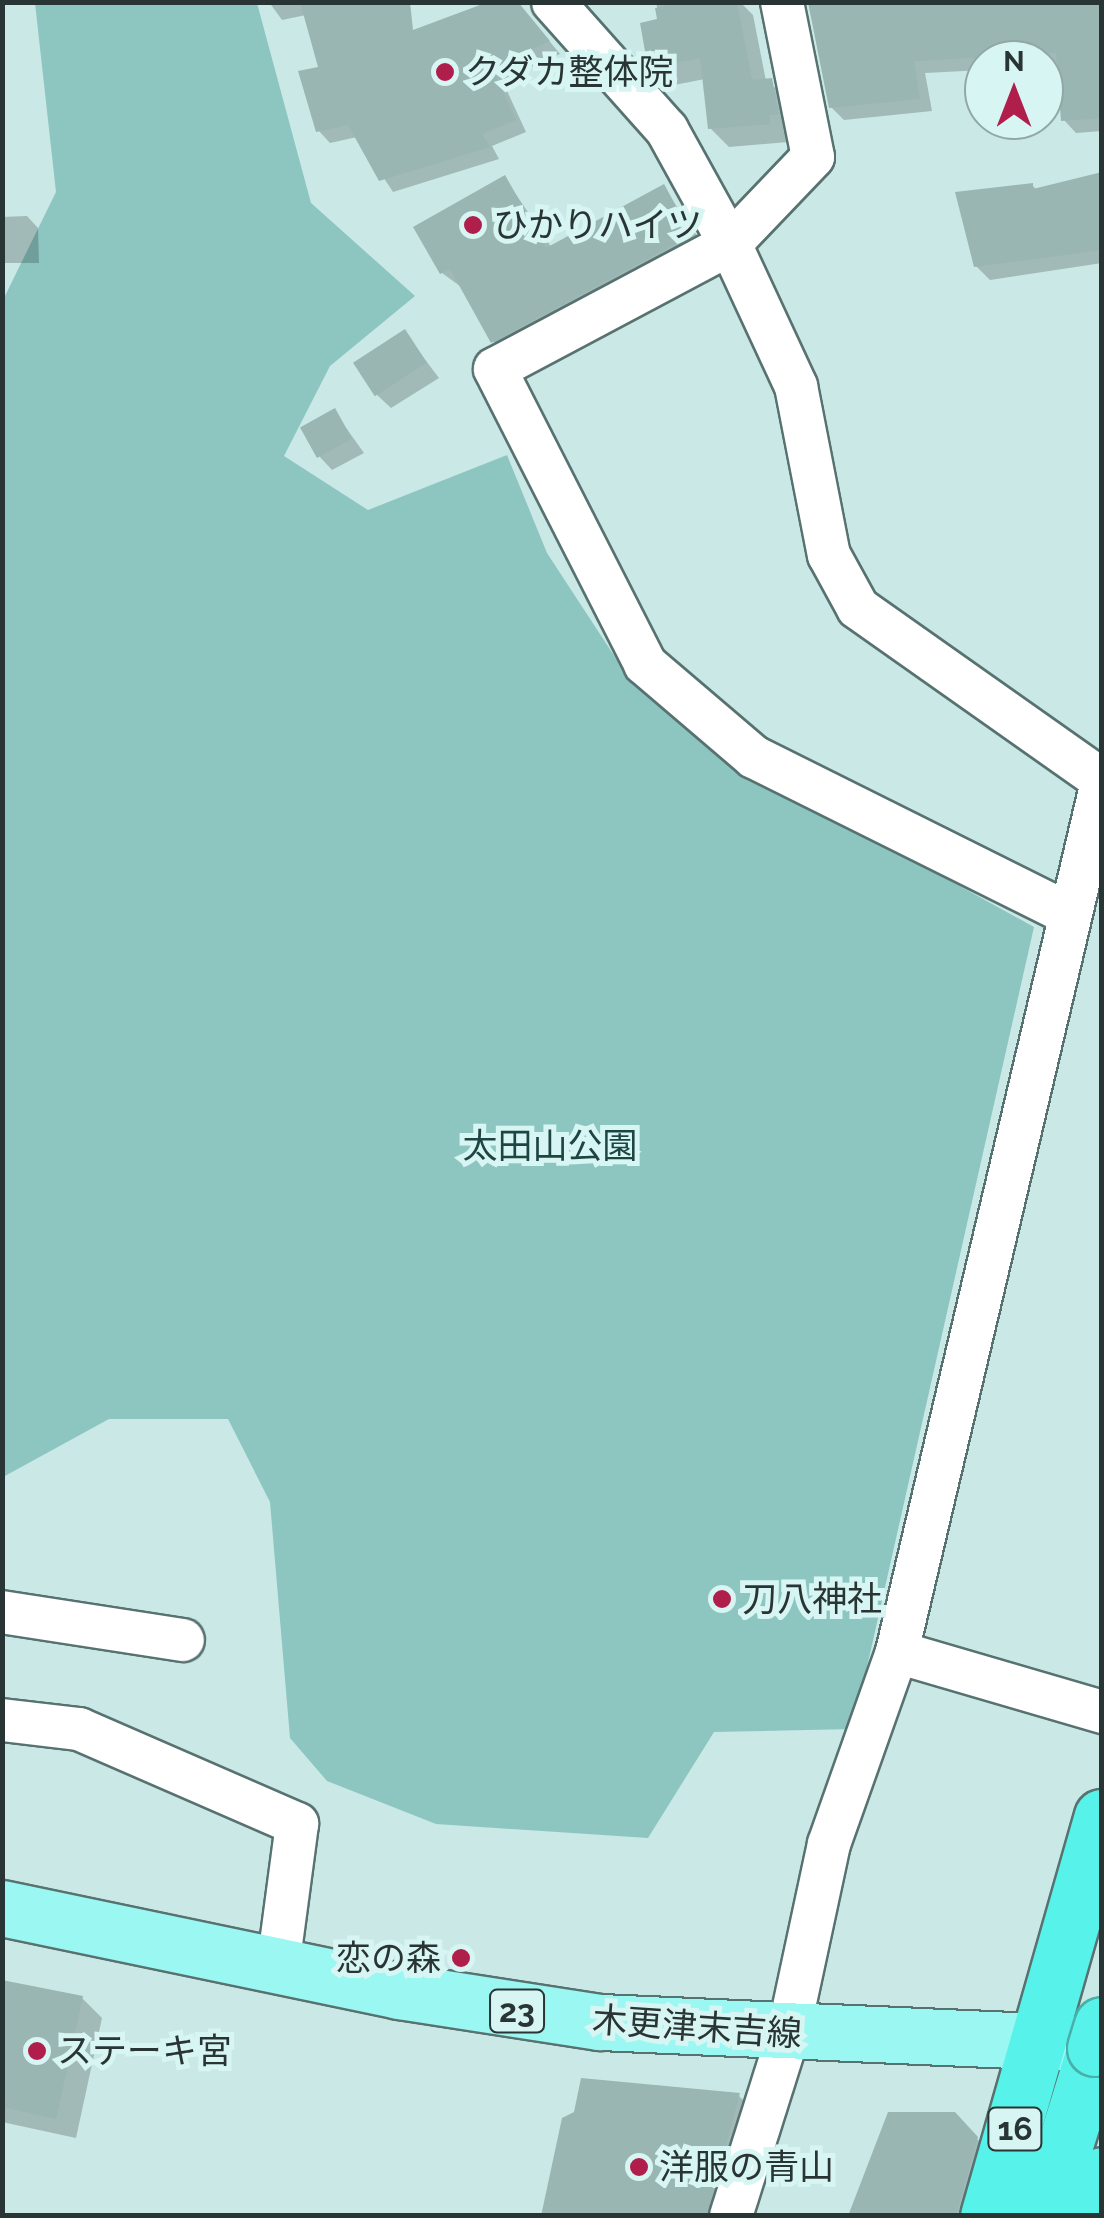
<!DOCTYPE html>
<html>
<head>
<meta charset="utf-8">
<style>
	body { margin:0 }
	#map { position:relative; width:1104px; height:2218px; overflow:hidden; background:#cae8e5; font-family:Raleway,"Noto Sans JP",sans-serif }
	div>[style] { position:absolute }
	.green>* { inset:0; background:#8dc6c1 }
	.shadow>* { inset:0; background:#0003 }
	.building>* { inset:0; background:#99b6b3; transform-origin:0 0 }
	.roads { filter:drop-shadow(2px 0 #577270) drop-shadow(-2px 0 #577270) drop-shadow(0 2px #577270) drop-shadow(0 -2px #577270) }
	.street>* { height:42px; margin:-21px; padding:0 21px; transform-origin:21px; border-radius:21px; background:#fff }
	.primary>* { height:55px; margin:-27.5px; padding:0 27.5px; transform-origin:27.5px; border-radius:27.5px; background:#9af7f2 }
	.highway>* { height:55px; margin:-27.5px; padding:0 27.5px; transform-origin:27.5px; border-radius:27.5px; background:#57f2e9 }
	.bridges { filter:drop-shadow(2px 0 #47b0aa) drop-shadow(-2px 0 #47b0aa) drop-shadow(0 2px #47b0aa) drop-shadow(0 -2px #47b0aa) }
	.highway-bridge>* { height:55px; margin:-27.5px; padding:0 27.5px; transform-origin:27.5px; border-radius:27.5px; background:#57f2e9 }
	.dots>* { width:28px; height:28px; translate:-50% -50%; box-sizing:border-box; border:5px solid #d7f5f2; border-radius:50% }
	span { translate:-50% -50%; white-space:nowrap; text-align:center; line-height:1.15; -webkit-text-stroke:10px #d7f5f2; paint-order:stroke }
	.shield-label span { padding:2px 8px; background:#d7f5f2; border:2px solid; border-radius:8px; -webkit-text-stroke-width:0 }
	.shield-label { font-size:32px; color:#293534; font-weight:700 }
	.poi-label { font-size:35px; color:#293534 }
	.left { translate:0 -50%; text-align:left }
	.right { translate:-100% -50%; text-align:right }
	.park-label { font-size:35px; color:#1d4542 }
	.street-label { font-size:35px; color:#293534 }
	.frame { position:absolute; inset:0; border:5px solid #293534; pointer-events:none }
	.north { position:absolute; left:964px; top:40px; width:100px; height:100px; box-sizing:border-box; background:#d7f5f2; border:2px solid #91a8a6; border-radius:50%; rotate:0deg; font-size:28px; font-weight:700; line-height:40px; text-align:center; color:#293534 }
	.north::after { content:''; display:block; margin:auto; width:35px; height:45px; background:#b01e4b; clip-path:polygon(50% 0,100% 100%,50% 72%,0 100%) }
</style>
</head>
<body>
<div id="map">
	<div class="green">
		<i style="clip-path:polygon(35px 3px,257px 3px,311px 203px,415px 296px,330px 366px,284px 456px,368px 510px,507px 455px,547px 553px,630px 680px,746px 768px,1034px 927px,853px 1729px,714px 1732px,648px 1838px,436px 1824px,327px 1781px,290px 1738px,270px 1502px,228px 1419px,109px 1419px,3px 1477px,2px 302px,56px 192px)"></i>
	</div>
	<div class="shadow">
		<i style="clip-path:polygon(269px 2px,363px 2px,374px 47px,523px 9px,560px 54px,502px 80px,526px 132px,492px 146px,499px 159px,393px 192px,357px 137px,330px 143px,318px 130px,321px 69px,306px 15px,282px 20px)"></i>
		<i style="clip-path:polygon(656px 2px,740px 2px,753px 15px,766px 81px,790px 99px,788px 142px,729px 147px,710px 128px,705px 79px,669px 86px,651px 67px,660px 21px)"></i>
		<i style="clip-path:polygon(808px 2px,1102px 2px,1102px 131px,1076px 133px,1064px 120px,1059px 66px,1044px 66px,1044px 60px,984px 60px,984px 70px,925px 73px,932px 111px,844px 120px,831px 107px)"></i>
		<i style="clip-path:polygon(1102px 175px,1102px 263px,990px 280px,976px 266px,1032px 185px,1037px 190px)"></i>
		<i style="clip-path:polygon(505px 178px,552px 248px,663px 187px,709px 253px,512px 359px,493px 341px,464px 289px,442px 273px,417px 228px)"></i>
		<i style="clip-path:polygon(27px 216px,38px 228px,39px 263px,2px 263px,2px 217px)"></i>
		<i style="clip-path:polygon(405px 333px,439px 378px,391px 408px,377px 395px)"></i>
		<i style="clip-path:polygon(334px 411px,364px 453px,332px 470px,319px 456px)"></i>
		<i style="clip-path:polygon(2px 1983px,82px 1998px,102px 2018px,76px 2138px,2px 2122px)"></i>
		<i style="clip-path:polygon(739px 2096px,752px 2109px,725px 2216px,544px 2216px)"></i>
		<i style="clip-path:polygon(968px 2129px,990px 2153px,971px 2216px,850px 2216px)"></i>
	</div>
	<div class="building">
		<i style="clip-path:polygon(300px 2px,410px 2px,413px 30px,488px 2px,518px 2px,550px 41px,492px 68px,516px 120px,482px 134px,490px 147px,379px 181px,348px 125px,316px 132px,298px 71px,318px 67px)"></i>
		<i style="clip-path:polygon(685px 2px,737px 2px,752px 80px,772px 78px,779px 114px,769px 115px,770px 124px,708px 129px,700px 58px,648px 68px,640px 23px,657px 19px,655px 8px)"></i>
		<i style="clip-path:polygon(808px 2px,1099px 2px,1102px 118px,1061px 121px,1056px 53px,914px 61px,920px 99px,829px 108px)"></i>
		<i style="clip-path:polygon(1102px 172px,1102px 250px,974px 267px,955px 192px,1033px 183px,1033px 189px)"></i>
		<i style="clip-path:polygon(505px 175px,546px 248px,664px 184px,692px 235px,491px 343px,450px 269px,440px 274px,413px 227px)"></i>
		<i style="left:405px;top:329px;width:40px;height:62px;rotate:57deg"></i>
		<i style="left:335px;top:408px;width:35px;height:40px;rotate:61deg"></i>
		<i style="clip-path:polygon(2px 1980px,83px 1996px,56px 2119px,2px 2107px)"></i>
		<i style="clip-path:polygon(581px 2078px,740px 2093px,707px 2216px,541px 2216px,562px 2118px,574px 2112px)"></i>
		<i style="clip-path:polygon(888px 2112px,955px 2112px,978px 2137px,956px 2216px,848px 2216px)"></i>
	</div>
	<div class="roads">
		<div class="street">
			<i style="left:553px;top:2px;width:171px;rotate:48.3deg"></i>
			<i style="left:667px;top:130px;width:130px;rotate:61.1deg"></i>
			<i style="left:730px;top:244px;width:157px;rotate:65.1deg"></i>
			<i style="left:796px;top:386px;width:172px;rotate:79deg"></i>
			<i style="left:829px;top:555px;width:60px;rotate:61.3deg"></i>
			<i style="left:858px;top:608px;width:299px;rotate:35.2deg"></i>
			<i style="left:782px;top:2px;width:158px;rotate:78.7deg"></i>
			<i style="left:813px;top:157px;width:120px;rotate:133.7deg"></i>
			<i style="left:730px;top:244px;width:266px;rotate:152deg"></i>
			<i style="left:495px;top:369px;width:331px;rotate:63deg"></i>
			<i style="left:645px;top:664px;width:143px;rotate:40.5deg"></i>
			<i style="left:754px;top:757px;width:350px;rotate:26.5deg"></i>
			<i style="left:2px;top:1612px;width:183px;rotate:8.8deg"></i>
			<i style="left:897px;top:1652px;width:214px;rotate:16.3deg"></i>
			<i style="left:2px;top:1720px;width:78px;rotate:6.7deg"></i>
			<i style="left:79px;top:1729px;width:238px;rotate:23.5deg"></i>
			<i style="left:297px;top:1824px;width:143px;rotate:97.6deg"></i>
			<i style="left:731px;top:2216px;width:190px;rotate:-72.5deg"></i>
			<i style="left:788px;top:2035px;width:195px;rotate:-77.9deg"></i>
			<i style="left:829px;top:1844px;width:204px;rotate:-70.5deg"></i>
			<i style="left:897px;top:1652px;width:894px;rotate:-76.74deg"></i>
		</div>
		<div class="primary">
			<i style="left:2px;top:1908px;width:406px;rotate:11.8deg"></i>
			<i style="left:399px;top:1991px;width:203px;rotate:8.8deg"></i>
			<i style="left:600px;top:2022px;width:483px;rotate:2.5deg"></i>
		</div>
		<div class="highway">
			<i style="left:988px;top:2216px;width:415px;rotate:-74.1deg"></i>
			<i style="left:1043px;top:2216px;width:176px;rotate:-72.8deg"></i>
			<i style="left:1088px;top:2216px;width:43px;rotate:-71.1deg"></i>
		</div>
	</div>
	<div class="bridges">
		<div class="highway-bridge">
			<i style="left:1095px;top:2048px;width:24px;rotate:-73deg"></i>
		</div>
	</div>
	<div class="dots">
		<i style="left:445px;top:72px;background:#b01e4b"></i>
		<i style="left:473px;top:225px;background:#b01e4b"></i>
		<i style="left:722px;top:1599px;background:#b01e4b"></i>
		<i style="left:461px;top:1958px;background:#b01e4b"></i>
		<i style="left:37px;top:2051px;background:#b01e4b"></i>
		<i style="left:639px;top:2167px;background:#b01e4b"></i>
	</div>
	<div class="shield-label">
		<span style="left:517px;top:2011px">23</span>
		<span style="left:1015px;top:2129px">16</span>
	</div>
	<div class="poi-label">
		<span class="left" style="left:465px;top:72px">クダカ整体院</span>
		<span class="left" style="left:493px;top:225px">ひかりハイツ</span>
		<span class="left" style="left:742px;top:1599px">刀八神社</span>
		<span class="right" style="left:441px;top:1958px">恋の森</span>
		<span class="left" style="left:57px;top:2051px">ステーキ宮</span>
		<span class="left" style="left:659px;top:2167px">洋服の青山</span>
	</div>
	<div class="park-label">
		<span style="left:550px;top:1146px">太田山公園</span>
	</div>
	<div class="street-label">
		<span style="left:697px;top:2027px;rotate:4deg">木更津末吉線</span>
	</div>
	<div class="frame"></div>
	<div class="north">N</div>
</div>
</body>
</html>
